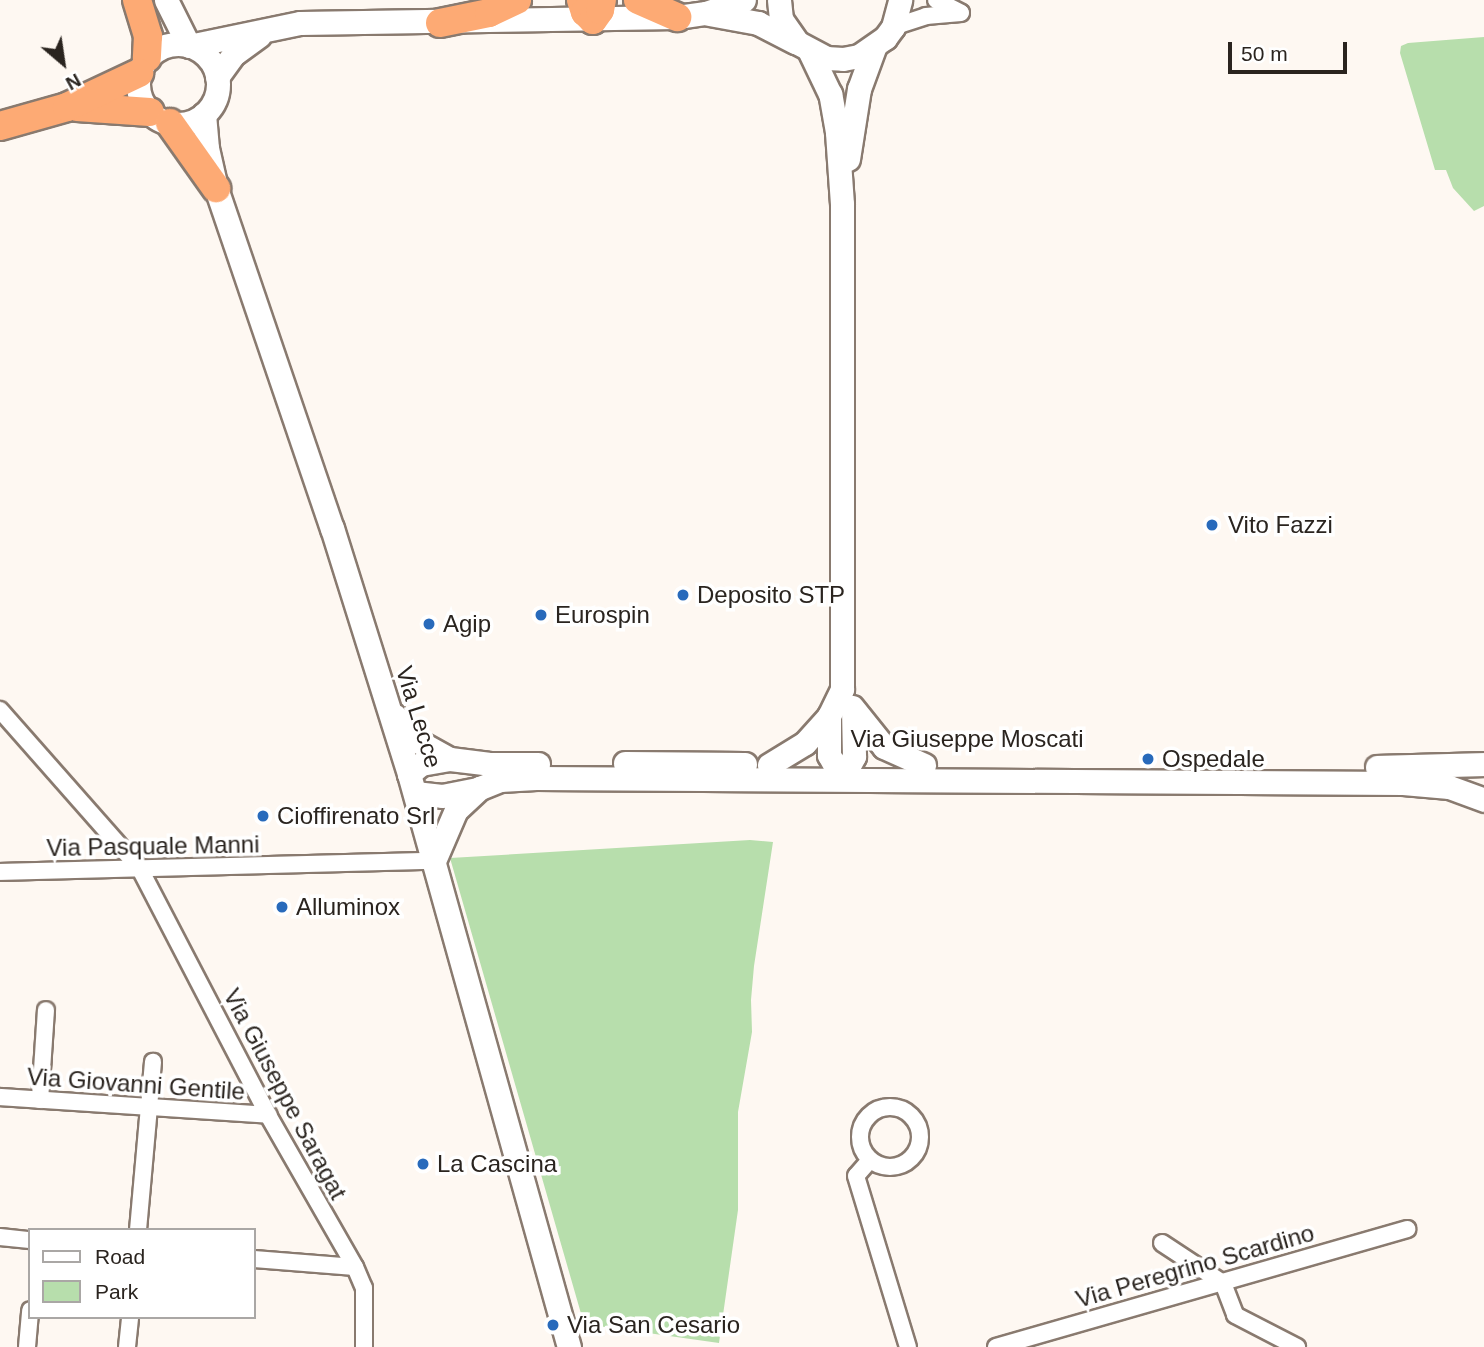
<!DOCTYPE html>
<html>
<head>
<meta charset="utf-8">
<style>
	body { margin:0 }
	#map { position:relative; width:1484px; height:1347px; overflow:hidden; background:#fef8f2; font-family:Arial,sans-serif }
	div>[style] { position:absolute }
	.green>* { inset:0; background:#b7deac }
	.roads { filter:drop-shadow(2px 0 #897a6f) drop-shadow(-2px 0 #897a6f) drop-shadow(0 2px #897a6f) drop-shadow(0 -2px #897a6f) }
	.street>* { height:16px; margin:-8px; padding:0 8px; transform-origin:8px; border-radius:8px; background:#fff }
	.street>.ring { margin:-8px; padding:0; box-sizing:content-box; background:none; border:16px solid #fff; border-radius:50% }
	.secondary>* { height:23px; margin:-11.5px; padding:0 11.5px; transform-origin:11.5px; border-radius:11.5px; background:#fff }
	.secondary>.ring { margin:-11.5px; padding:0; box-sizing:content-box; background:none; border:23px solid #fff; border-radius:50% }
	.highway>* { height:28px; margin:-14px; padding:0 14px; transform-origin:14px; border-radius:14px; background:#fdaa74 }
	.dots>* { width:19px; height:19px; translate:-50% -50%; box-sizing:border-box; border:4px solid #fff; border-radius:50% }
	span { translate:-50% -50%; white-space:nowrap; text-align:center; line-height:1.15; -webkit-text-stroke:7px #fff; paint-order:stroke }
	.poi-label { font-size:24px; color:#2a241f }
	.left { translate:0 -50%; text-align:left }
	.street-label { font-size:24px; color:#2a241f }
	.legend { position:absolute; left:28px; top:1228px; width:228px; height:91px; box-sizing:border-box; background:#fff; border:2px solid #aaa7a5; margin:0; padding:9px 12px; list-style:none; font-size:21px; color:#2a241f }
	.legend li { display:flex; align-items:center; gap:14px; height:35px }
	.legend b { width:35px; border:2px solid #aaa7a5 }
	.north { position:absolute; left:28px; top:28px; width:70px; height:70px; -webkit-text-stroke:5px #fff; paint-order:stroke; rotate:151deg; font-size:19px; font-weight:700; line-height:28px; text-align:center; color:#2a241f }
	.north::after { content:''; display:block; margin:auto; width:24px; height:32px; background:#2a241f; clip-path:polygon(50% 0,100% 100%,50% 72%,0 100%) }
	.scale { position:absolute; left:1228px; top:42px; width:119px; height:32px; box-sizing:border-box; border:4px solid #2a241f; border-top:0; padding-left:9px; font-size:21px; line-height:24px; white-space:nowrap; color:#2a241f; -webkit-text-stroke:5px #fff; paint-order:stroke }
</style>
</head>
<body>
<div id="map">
	<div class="green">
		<i style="clip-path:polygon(1484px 37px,1484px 206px,1474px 211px,1453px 188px,1446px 170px,1435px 170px,1400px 53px,1401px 46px,1408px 43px)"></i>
		<i style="clip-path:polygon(750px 840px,773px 842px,754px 966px,751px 1000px,752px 1032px,738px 1112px,738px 1210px,719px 1343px,584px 1324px,450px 858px)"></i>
	</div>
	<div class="roads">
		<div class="street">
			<i style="left:936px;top:0;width:28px;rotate:27deg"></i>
			<i style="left:893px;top:27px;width:35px;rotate:-18deg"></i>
			<i style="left:926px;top:16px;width:35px;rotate:-5deg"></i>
			<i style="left:0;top:710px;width:212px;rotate:48.6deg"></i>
			<i style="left:140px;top:869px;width:277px;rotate:62.5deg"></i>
			<i style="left:268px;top:1115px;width:175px;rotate:60.2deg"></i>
			<i style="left:355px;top:1267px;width:23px;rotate:67deg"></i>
			<i style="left:364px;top:1288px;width:59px;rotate:90deg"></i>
			<i style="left:0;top:872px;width:434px;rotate:-1.5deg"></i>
			<i style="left:0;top:1097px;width:269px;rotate:3.8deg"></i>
			<i style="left:40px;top:1100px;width:90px;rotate:-86.2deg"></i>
			<i class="ring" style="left:860px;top:1107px;width:44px;height:44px"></i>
			<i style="left:870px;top:1160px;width:21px;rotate:131deg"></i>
			<i style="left:856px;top:1176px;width:179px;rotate:73.1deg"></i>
			<i style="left:138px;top:1230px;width:169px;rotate:-84.9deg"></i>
			<i style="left:0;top:1237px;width:30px;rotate:6deg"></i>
			<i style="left:1162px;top:1243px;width:73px;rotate:33.3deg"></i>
			<i style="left:1223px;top:1283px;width:34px;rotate:69deg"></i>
			<i style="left:1235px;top:1315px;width:70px;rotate:27.3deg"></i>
			<i style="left:254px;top:1259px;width:101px;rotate:4.5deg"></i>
			<i style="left:27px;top:1347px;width:37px;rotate:-85deg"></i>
			<i style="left:127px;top:1347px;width:30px;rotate:-84deg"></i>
			<i style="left:996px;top:1347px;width:428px;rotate:-16deg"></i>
		</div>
		<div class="secondary">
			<i style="left:166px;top:0;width:51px;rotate:63.4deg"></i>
			<i style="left:189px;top:46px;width:113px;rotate:-11.7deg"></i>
			<i style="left:300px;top:23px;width:377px;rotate:-0.9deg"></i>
			<i style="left:677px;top:17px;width:29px;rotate:-8deg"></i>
			<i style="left:706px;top:13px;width:40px;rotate:-18.9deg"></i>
			<i style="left:779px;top:0;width:19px;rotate:84deg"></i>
			<i style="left:781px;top:19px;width:29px;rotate:55deg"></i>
			<i style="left:798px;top:43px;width:32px;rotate:28deg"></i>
			<i style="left:826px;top:58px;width:17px;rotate:3deg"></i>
			<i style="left:843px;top:59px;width:16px;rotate:-11deg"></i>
			<i style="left:859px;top:56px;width:32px;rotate:-35deg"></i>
			<i style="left:885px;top:38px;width:14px;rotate:-54deg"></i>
			<i style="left:893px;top:27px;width:28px;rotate:-75deg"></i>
			<i style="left:709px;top:14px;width:50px;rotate:10.4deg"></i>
			<i style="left:758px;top:23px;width:42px;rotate:27.2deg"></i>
			<i class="ring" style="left:138px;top:44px;width:57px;height:57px"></i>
			<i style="left:217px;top:77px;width:29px;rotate:-54deg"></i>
			<i style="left:234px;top:54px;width:31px;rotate:-36deg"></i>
			<i style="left:204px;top:114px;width:34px;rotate:85deg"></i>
			<i style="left:207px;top:148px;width:41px;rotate:77.3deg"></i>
			<i style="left:216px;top:188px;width:359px;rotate:71.2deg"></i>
			<i style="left:332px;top:528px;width:258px;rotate:72.6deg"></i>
			<i style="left:409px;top:774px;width:595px;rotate:74.4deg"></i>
			<i style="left:848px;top:159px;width:71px;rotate:-81.1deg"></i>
			<i style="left:859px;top:89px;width:44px;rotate:-69.9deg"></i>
			<i style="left:852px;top:707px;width:51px;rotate:51.3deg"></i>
			<i style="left:884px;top:747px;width:44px;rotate:24.2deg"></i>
			<i style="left:395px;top:716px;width:35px;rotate:47deg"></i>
			<i style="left:419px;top:742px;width:35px;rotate:29deg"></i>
			<i style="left:829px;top:716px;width:39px;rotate:90deg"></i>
			<i style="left:829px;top:755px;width:26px;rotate:61deg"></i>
			<i style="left:842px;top:778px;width:25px;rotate:-61deg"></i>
			<i style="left:854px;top:756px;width:47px;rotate:-91.2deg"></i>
			<i style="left:625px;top:763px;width:120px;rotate:0.5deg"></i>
			<i style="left:769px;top:765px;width:42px;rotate:-31.4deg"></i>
			<i style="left:805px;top:743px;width:36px;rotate:-48deg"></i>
			<i style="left:829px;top:716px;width:30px;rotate:-64deg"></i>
			<i style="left:842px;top:689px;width:485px;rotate:-90deg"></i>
			<i style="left:842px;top:204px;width:72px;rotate:-94deg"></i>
			<i style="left:837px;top:132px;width:39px;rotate:-100deg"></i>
			<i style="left:830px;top:94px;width:47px;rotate:-115.5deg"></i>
			<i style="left:1377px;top:767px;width:107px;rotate:-1.6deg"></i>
			<i style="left:409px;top:774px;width:16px;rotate:-40deg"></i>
			<i style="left:421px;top:764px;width:29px;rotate:-10deg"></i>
			<i style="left:450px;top:759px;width:38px;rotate:7deg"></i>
			<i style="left:488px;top:764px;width:50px"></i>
			<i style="left:415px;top:793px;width:27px;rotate:6deg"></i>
			<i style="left:442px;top:796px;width:36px;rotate:-11deg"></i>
			<i style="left:434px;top:861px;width:56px;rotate:-66.7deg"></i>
			<i style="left:456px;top:810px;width:33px;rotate:-43deg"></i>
			<i style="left:480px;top:788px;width:22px;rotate:-22deg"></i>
			<i style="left:500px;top:780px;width:36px;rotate:-3deg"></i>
			<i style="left:536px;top:778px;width:867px;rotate:0.33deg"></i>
			<i style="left:1403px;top:783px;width:46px;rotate:5deg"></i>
			<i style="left:1449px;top:787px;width:37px;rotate:20deg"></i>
		</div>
		<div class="highway">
			<i style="left:137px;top:0;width:38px;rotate:73deg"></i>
			<i style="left:148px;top:36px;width:22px;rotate:93deg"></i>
			<i style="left:581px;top:0;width:13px;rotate:72deg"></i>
			<i style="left:585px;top:12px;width:11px;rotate:45deg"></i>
			<i style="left:593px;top:20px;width:12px;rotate:-55deg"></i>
			<i style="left:600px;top:10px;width:10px;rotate:-79deg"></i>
			<i style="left:638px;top:0;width:43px;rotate:23.6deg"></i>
			<i style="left:440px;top:23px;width:50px;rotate:-11.5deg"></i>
			<i style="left:489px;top:13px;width:31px;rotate:-25deg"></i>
			<i style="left:77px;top:107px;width:73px;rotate:3.9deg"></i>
			<i style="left:170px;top:123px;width:80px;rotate:54.7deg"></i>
			<i style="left:0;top:126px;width:70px;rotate:-15.8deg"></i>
			<i style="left:67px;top:107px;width:80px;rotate:-25.3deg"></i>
		</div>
	</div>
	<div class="dots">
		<i style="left:1212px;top:525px;background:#286abb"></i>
		<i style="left:683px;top:595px;background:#286abb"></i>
		<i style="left:541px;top:615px;background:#286abb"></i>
		<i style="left:429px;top:624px;background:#286abb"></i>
		<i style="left:1148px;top:759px;background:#286abb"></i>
		<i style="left:263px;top:816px;background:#286abb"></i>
		<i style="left:282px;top:907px;background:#286abb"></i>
		<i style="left:423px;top:1164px;background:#286abb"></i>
		<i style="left:553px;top:1325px;background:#286abb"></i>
	</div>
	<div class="poi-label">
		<span class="left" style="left:1228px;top:525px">Vito Fazzi</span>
		<span class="left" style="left:697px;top:595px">Deposito STP</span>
		<span class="left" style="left:555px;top:615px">Eurospin</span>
		<span class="left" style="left:443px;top:624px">Agip</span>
		<span class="left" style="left:1162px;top:759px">Ospedale</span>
		<span class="left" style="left:277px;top:816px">Cioffirenato Srl</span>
		<span class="left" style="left:296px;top:907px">Alluminox</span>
		<span class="left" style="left:437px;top:1164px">La Cascina</span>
		<span class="left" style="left:567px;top:1325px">Via San Cesario</span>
	</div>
	<div class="street-label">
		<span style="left:419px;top:717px;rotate:73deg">Via Lecce</span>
		<span style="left:967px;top:739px">Via Giuseppe Moscati</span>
		<span style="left:153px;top:846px;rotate:-1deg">Via Pasquale Manni</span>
		<span style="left:136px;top:1084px;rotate:4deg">Via Giovanni Gentile</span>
		<span style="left:285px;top:1094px;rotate:62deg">Via Giuseppe Saragat</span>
		<span style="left:1195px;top:1266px;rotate:-16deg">Via Peregrino Scardino</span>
	</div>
	<ul class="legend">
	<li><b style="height:9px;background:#fff"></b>Road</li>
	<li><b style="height:19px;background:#b7deac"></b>Park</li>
	</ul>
	<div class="north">N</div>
	<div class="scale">50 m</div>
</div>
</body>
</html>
